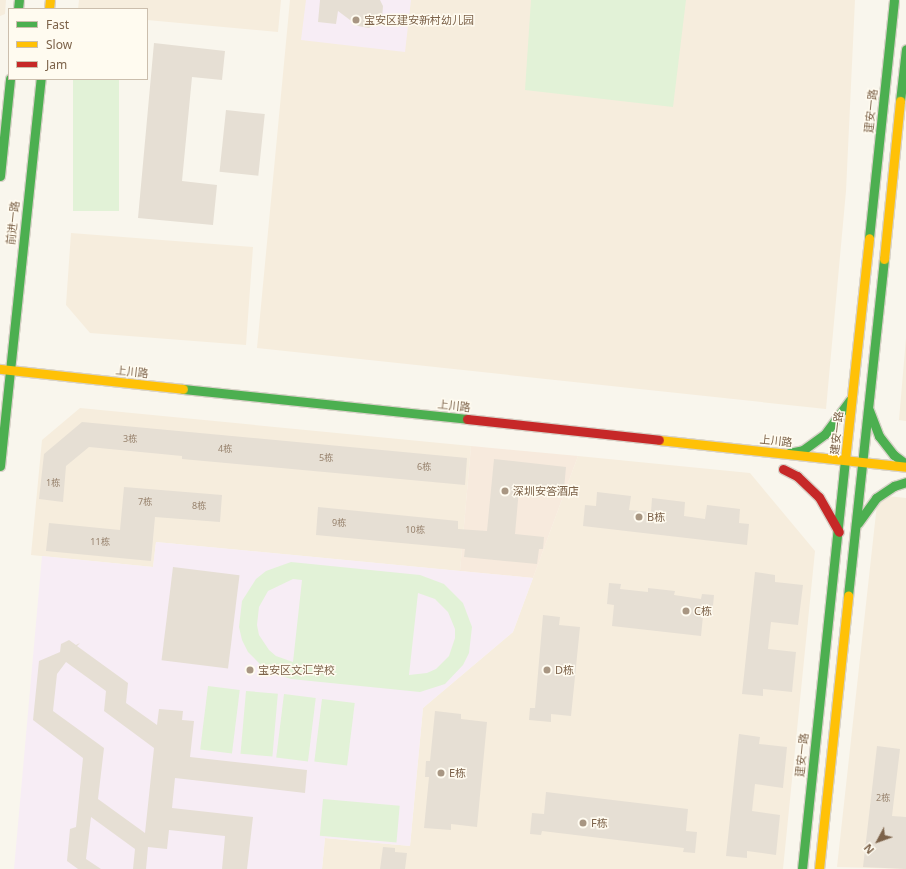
<!DOCTYPE html>
<html>
<head>
<meta charset="utf-8">
<style>
	body { margin:0 }
	#map { position:relative; width:906px; height:869px; overflow:hidden; background:#f9f6ed; font-family:"Noto Sans","Noto Sans SC",sans-serif }
	div>[style] { position:absolute }
	.residential>* { inset:0; background:#f6eddd }
	.commercial>* { inset:0; background:#f7eadd }
	.education>* { inset:0; background:#f7edf5 }
	.green>* { inset:0; background:#e2f2d7; transform-origin:0 0 }
	.building>* { inset:0; background:#e6dfd4; transform-origin:0 0 }
	.roads { filter:drop-shadow(1px 0 #d8d2c8) drop-shadow(-1px 0 #d8d2c8) drop-shadow(0 1px #d8d2c8) drop-shadow(0 -1px #d8d2c8) }
	.fast>* { height:9px; margin:-4.5px; padding:0 4.5px; transform-origin:4.5px; border-radius:4.5px; background:#4caf50 }
	.slow>* { height:9px; margin:-4.5px; padding:0 4.5px; transform-origin:4.5px; border-radius:4.5px; background:#ffc107 }
	.jam>* { height:9px; margin:-4.5px; padding:0 4.5px; transform-origin:4.5px; border-radius:4.5px; background:#c62828 }
	.dots>* { width:11px; height:11px; translate:-50% -50%; box-sizing:border-box; border:2px solid #fffbf0; border-radius:50% }
	span { translate:-50% -50%; white-space:nowrap; text-align:center; line-height:1.15; -webkit-text-stroke:3px #fffbf0; paint-order:stroke }
	.number-label { font-size:9px; color:#98836e }
	.number-label span { -webkit-text-stroke-width:0 }
	.poi-label { font-size:11px; color:#7c6249 }
	.left { translate:0 -50%; text-align:left }
	.street-label { font-size:11px; color:#7c6249 }
	.legend { position:absolute; left:8px; top:8px; width:140px; height:72px; box-sizing:border-box; background:#fffbf0; border:1px solid #cbbead; margin:0; padding:5px 7px; list-style:none; font-size:12px; color:#7c6249 }
	.legend li { display:flex; align-items:center; gap:8px; height:20px }
	.legend b { width:20px; border:1px solid #cbbead }
	.north { position:absolute; left:858px; top:821px; width:40px; height:40px; -webkit-text-stroke:3px #fffbf0; paint-order:stroke; rotate:229deg; font-size:11px; font-weight:700; line-height:16px; text-align:center; color:#7c6249 }
	.north::after { content:''; display:block; margin:auto; width:14px; height:18px; background:#7c6249; clip-path:polygon(50% 0,100% 100%,50% 72%,0 100%) }
</style>
</head>
<body>
<div id="map">
	<div class="residential">
		<i style="clip-path:polygon(0 0,6px 0,5px 14px,0 16px)"></i>
		<i style="clip-path:polygon(79px 0,281px 0,278px 32px,147px 20px,147px 9px,78px 9px)"></i>
		<i style="clip-path:polygon(290px 0,855px 0,846px 191px,826px 409px,257px 348px)"></i>
		<i style="clip-path:polygon(71px 233px,253px 247px,246px 345px,90px 333px,66px 305px)"></i>
		<i style="clip-path:polygon(906px 338px,906px 421px,899px 420px)"></i>
		<i style="clip-path:polygon(80px 408px,471px 446px,460px 571px,156px 542px,153px 567px,31px 555px,42px 440px)"></i>
		<i style="clip-path:polygon(578px 456px,750px 473px,815px 551px,783px 869px,322px 869px,325px 838px,410px 846px,423px 708px,513px 632px)"></i>
		<i style="clip-path:polygon(878px 495px,906px 498px,906px 869px,837px 867px)"></i>
	</div>
	<div class="commercial">
		<i style="clip-path:polygon(471px 446px,578px 456px,533px 578px,460px 571px)"></i>
	</div>
	<div class="education">
		<i style="clip-path:polygon(306px 0,411px 0,405px 52px,301px 40px)"></i>
		<i style="clip-path:polygon(156px 542px,533px 578px,513px 632px,423px 708px,410px 846px,325px 838px,322px 869px,14px 869px,42px 556px,153px 567px)"></i>
	</div>
	<div class="green">
		<i style="clip-path:polygon(531px 0,686px 0,673px 107px,525px 90px)"></i>
		<i style="left:73px;top:79px;width:46px;height:132px"></i>
		<i style="clip-path:polygon(evenodd,291px 562px,420px 575px,444px 584px,463px 603px,472px 627px,469px 653px,463px 665px,445px 684px,420px 692px,291px 679px,267px 671px,248px 652px,242px 640px,239px 627px,242px 601px,256px 579px,266px 571px,291px 562px,293px 579px,302px 580px,293px 662px,276px 656px,269px 650px,259px 635px,257px 625px,259px 607px,268px 591px,293px 579px,291px 562px,418px 593px,435px 599px,448px 612px,455px 629px,455px 638px,449px 656px,436px 669px,427px 673px,409px 675px,418px 593px)"></i>
		<i style="left:208px;top:686px;width:32px;height:64px;rotate:7deg"></i>
		<i style="left:246px;top:691px;width:32px;height:63px;rotate:5deg"></i>
		<i style="left:284px;top:694px;width:32px;height:64px;rotate:7deg"></i>
		<i style="left:322px;top:699px;width:33px;height:63px;rotate:7deg"></i>
		<i style="left:323px;top:799px;width:77px;height:37px;rotate:5deg"></i>
	</div>
	<div class="building">
		<i style="clip-path:polygon(320px 0,380px 0,383px 6px,382px 18px,369px 28px,358px 26px,338px 11px,336px 24px,318px 22px)"></i>
		<i style="clip-path:polygon(154px 43px,225px 51px,222px 80px,192px 77px,182px 181px,217px 185px,213px 225px,138px 218px)"></i>
		<i style="left:226px;top:110px;width:39px;height:62px;rotate:6deg"></i>
		<i style="clip-path:polygon(82px 422px,467px 458px,465px 485px,182px 459px,182px 456px,89px 447px,66px 466px,63px 502px,39px 499px,44px 454px)"></i>
		<i style="clip-path:polygon(494px 459px,566px 467px,564px 489px,557px 488px,557px 493px,519px 489px,515px 534px,544px 537px,543px 549px,539px 549px,537px 564px,464px 557px,465px 549px,316px 535px,318px 507px,458px 521px,458px 529px,487px 531px)"></i>
		<i style="clip-path:polygon(124px 487px,222px 495px,220px 522px,155px 517px,151px 561px,46px 551px,49px 523px,120px 530px)"></i>
		<i style="clip-path:polygon(597px 492px,631px 496px,629px 510px,651px 512px,652px 498px,685px 502px,684px 516px,705px 519px,707px 505px,740px 509px,739px 523px,749px 524px,747px 545px,583px 526px,585px 505px,596px 506px)"></i>
		<i style="left:173px;top:567px;width:67px;height:94px;rotate:7deg"></i>
		<i style="clip-path:polygon(755px 572px,775px 575px,775px 582px,803px 585px,798px 625px,771px 622px,768px 649px,796px 652px,792px 692px,763px 689px,763px 696px,742px 694px)"></i>
		<i style="clip-path:polygon(609px 583px,621px 584px,620px 589px,648px 592px,648px 588px,675px 591px,674px 595px,701px 599px,702px 594px,714px 595px,712px 617px,703px 616px,701px 636px,612px 626px,614px 605px,607px 604px)"></i>
		<i style="clip-path:polygon(543px 615px,560px 617px,559px 625px,580px 627px,571px 716px,551px 714px,551px 722px,529px 720px,530px 708px,535px 708px)"></i>
		<i style="clip-path:polygon(evenodd,69px 640px,76px 645px,80px 643px,77px 646px,128px 683px,126px 703px,157px 725px,159px 709px,183px 711px,182px 720px,194px 721px,190px 757px,307px 770px,305px 793px,175px 778px,172px 808px,253px 817px,247px 869px,222px 869px,225px 836px,169px 830px,167px 849px,148px 847px,146px 869px,133px 869px,135px 849px,91px 817px,86px 859px,101px 869px,78px 869px,67px 861px,70px 829px,76px 827px,83px 758px,33px 720px,39px 661px,60px 652px,61px 644px,69px 640px,66px 662px,106px 691px,104px 711px,154px 748px,145px 833px,98px 799px,104px 748px,53px 711px,57px 674px,66px 662px)"></i>
		<i style="clip-path:polygon(435px 711px,461px 714px,461px 719px,487px 722px,477px 827px,451px 824px,451px 830px,424px 828px,429px 777px,425px 777px,426px 761px,430px 761px)"></i>
		<i style="clip-path:polygon(739px 734px,760px 737px,759px 744px,787px 747px,783px 788px,755px 784px,752px 811px,780px 815px,776px 855px,747px 851px,747px 858px,726px 856px)"></i>
		<i style="clip-path:polygon(877px 746px,900px 749px,892px 816px,906px 817px,906px 869px,863px 867px)"></i>
		<i style="clip-path:polygon(546px 792px,688px 809px,686px 831px,697px 832px,695px 853px,683px 852px,684px 848px,542px 831px,541px 835px,530px 834px,532px 813px,544px 814px)"></i>
		<i style="clip-path:polygon(383px 847px,395px 848px,395px 852px,407px 853px,405px 869px,380px 869px)"></i>
	</div>
	<div class="roads">
		<div class="fast">
			<i style="left:18px;top:9px;width:9px;rotate:-84deg"></i>
			<i style="left:900px;top:101px;width:52px;rotate:-83.4deg"></i>
			<i style="left:0;top:176px;width:98px;rotate:-84.1deg"></i>
			<i style="left:869px;top:238px;width:239px;rotate:-84deg"></i>
			<i style="left:183px;top:389px;width:286px;rotate:6deg"></i>
			<i style="left:869px;top:410px;width:28px;rotate:69deg"></i>
			<i style="left:879px;top:436px;width:24px;rotate:52deg"></i>
			<i style="left:894px;top:455px;width:15px;rotate:37deg"></i>
			<i style="left:789px;top:453px;width:14px;rotate:-12deg"></i>
			<i style="left:803px;top:450px;width:27px;rotate:-36deg"></i>
			<i style="left:825px;top:434px;width:42px;rotate:-53.7deg"></i>
			<i style="left:0;top:466px;width:389px;rotate:-84deg"></i>
			<i style="left:858px;top:523px;width:31px;rotate:-54deg"></i>
			<i style="left:876px;top:498px;width:22px;rotate:-34deg"></i>
			<i style="left:894px;top:486px;width:13px;rotate:-18deg"></i>
			<i style="left:848px;top:596px;width:339px;rotate:-83.9deg"></i>
			<i style="left:802px;top:869px;width:411px;rotate:-84deg"></i>
		</div>
		<div class="slow">
			<i style="left:49px;top:9px;width:9px;rotate:-84deg"></i>
			<i style="left:884px;top:259px;width:159px;rotate:-84.2deg"></i>
			<i style="left:0;top:369px;width:184px;rotate:6.2deg"></i>
			<i style="left:659px;top:440px;width:248px;rotate:6.2deg"></i>
			<i style="left:845px;top:460px;width:223px;rotate:-83.8deg"></i>
			<i style="left:819px;top:869px;width:275px;rotate:-83.9deg"></i>
		</div>
		<div class="jam">
			<i style="left:467px;top:419px;width:193px;rotate:6.2deg"></i>
			<i style="left:783px;top:469px;width:16px;rotate:27deg"></i>
			<i style="left:797px;top:476px;width:30px;rotate:44deg"></i>
			<i style="left:819px;top:497px;width:40px;rotate:60.3deg"></i>
		</div>
	</div>
	<div class="dots">
		<i style="left:356px;top:20px;background:#a89682"></i>
		<i style="left:505px;top:491px;background:#a89682"></i>
		<i style="left:639px;top:517px;background:#a89682"></i>
		<i style="left:686px;top:611px;background:#a89682"></i>
		<i style="left:250px;top:670px;background:#a89682"></i>
		<i style="left:547px;top:670px;background:#a89682"></i>
		<i style="left:441px;top:773px;background:#a89682"></i>
		<i style="left:583px;top:823px;background:#a89682"></i>
	</div>
	<div class="number-label">
		<span style="left:130px;top:439px">3栋</span>
		<span style="left:225px;top:449px">4栋</span>
		<span style="left:326px;top:458px">5栋</span>
		<span style="left:424px;top:467px">6栋</span>
		<span style="left:53px;top:483px">1栋</span>
		<span style="left:145px;top:502px">7栋</span>
		<span style="left:199px;top:506px">8栋</span>
		<span style="left:339px;top:523px">9栋</span>
		<span style="left:415px;top:530px">10栋</span>
		<span style="left:100px;top:542px">11栋</span>
		<span style="left:883px;top:798px">2栋</span>
	</div>
	<div class="poi-label">
		<span class="left" style="left:364px;top:20px">宝安区建安新村幼儿园</span>
		<span class="left" style="left:513px;top:491px">深圳安答酒店</span>
		<span class="left" style="left:647px;top:517px">B栋</span>
		<span class="left" style="left:694px;top:611px">C栋</span>
		<span class="left" style="left:258px;top:670px">宝安区文汇学校</span>
		<span class="left" style="left:555px;top:670px">D栋</span>
		<span class="left" style="left:449px;top:773px">E栋</span>
		<span class="left" style="left:591px;top:823px">F栋</span>
	</div>
	<div class="street-label">
		<span style="left:871px;top:111px;rotate:-84deg">建安一路</span>
		<span style="left:13px;top:223px;rotate:-84deg">前进一路</span>
		<span style="left:132px;top:372px;rotate:6deg">上川路</span>
		<span style="left:454px;top:406px;rotate:6deg">上川路</span>
		<span style="left:837px;top:433px;rotate:-84deg">建安一路</span>
		<span style="left:776px;top:441px;rotate:6deg">上川路</span>
		<span style="left:802px;top:755px;rotate:-84deg">建安一路</span>
	</div>
	<ul class="legend">
	<li><b style="height:5px;background:#4caf50"></b>Fast</li>
	<li><b style="height:5px;background:#ffc107"></b>Slow</li>
	<li><b style="height:5px;background:#c62828"></b>Jam</li>
	</ul>
	<div class="north">N</div>
</div>
</body>
</html>
